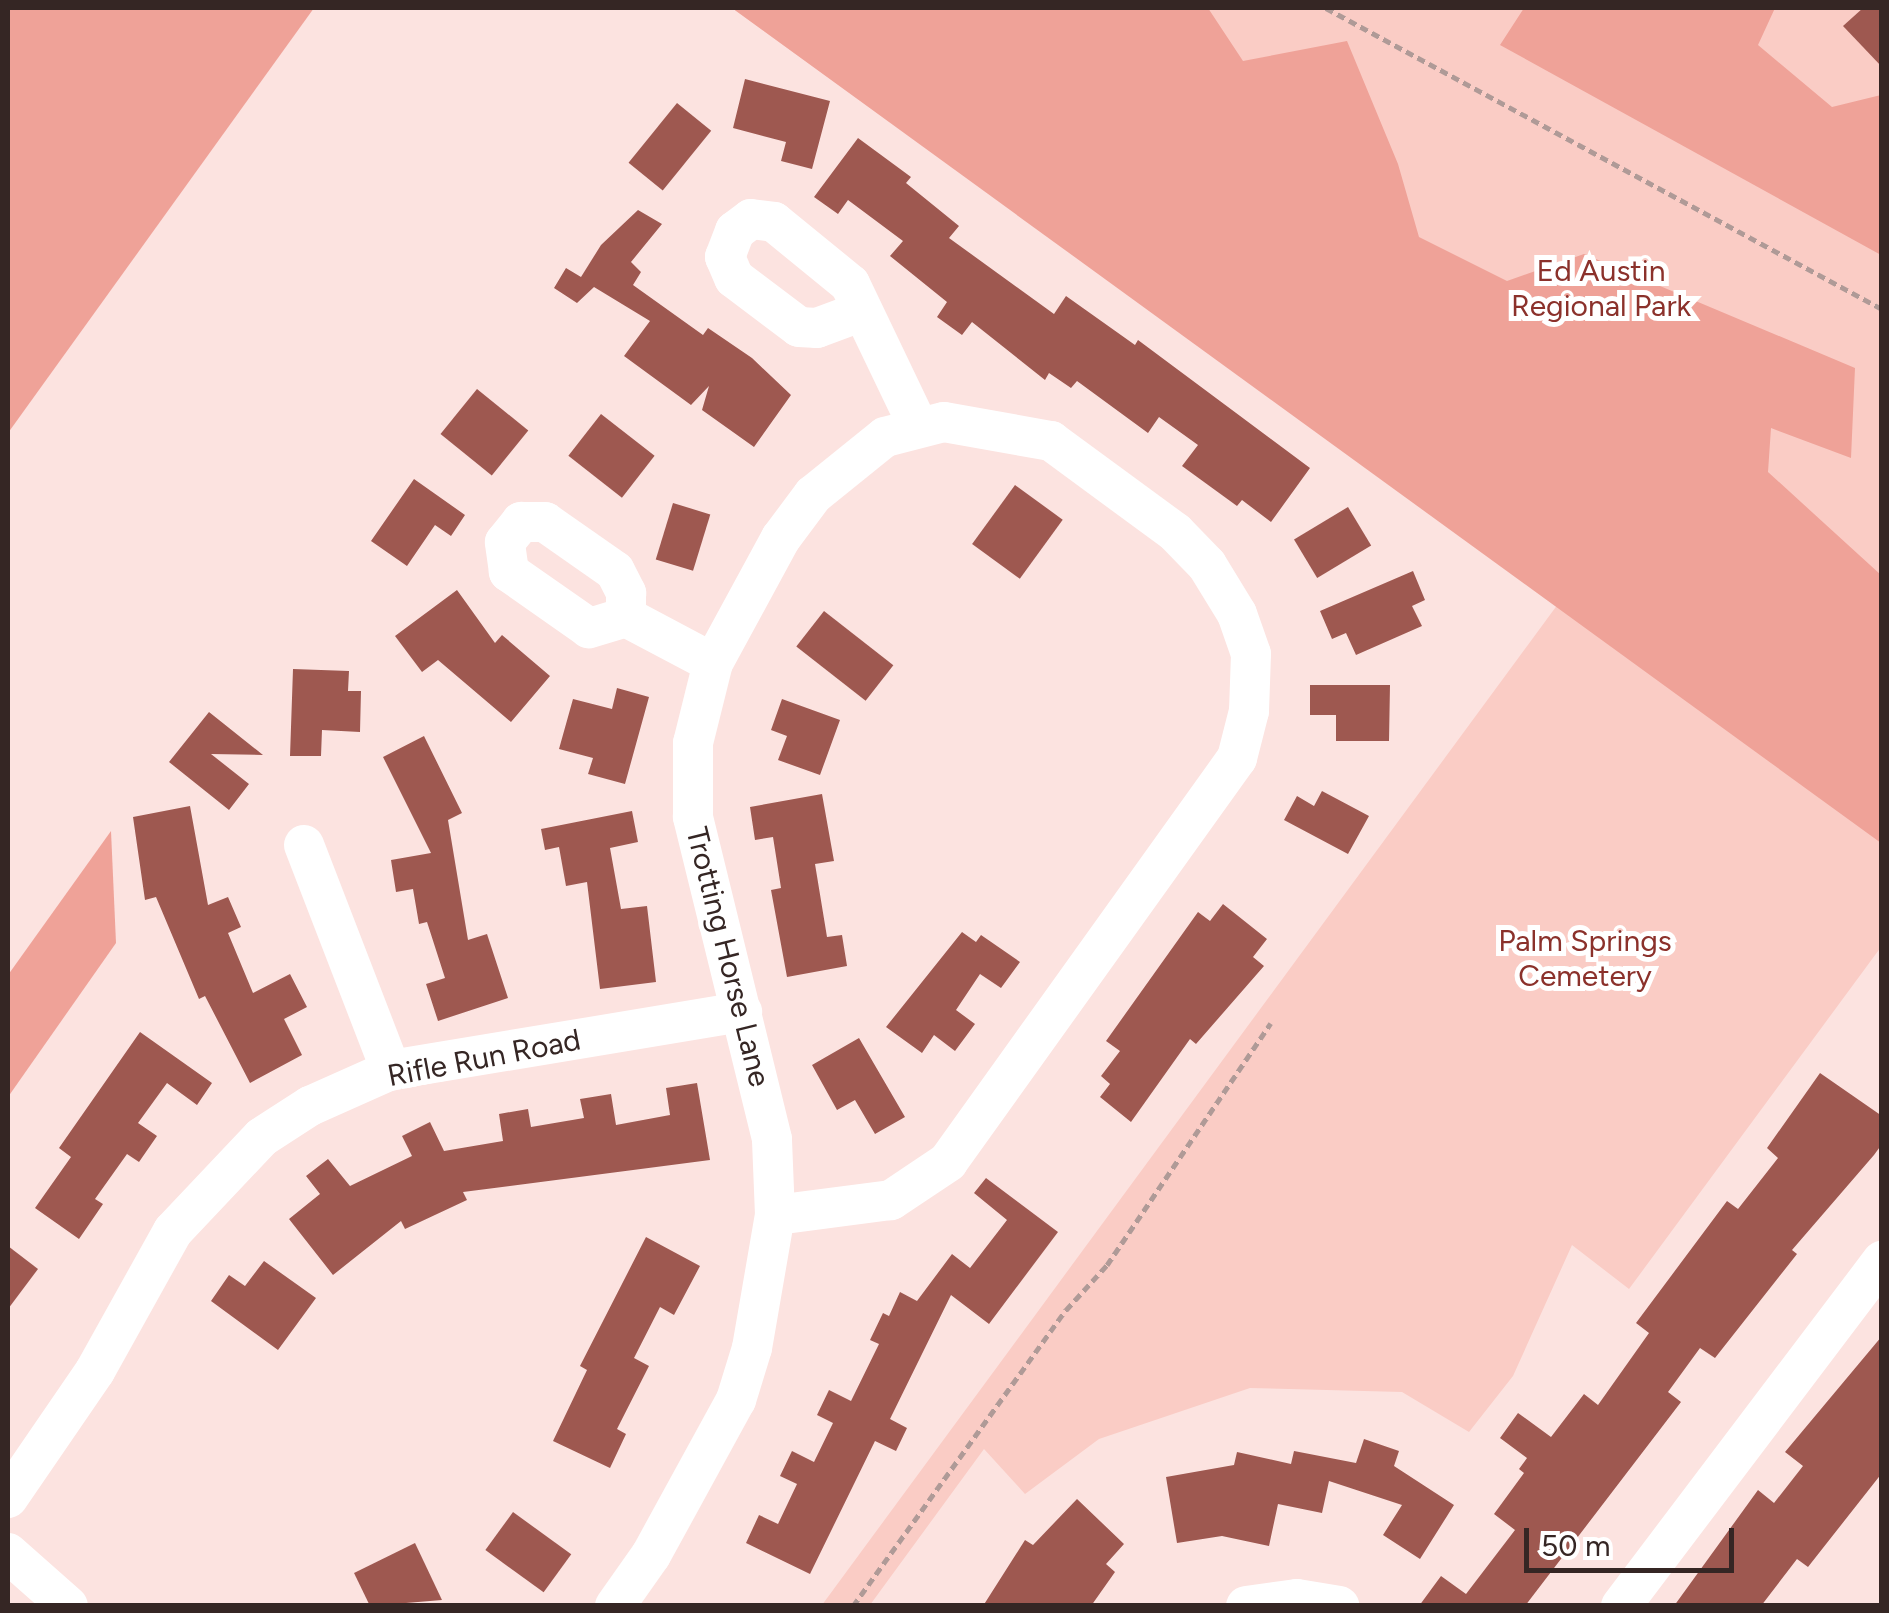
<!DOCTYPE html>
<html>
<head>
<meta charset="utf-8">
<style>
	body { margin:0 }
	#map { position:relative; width:1889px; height:1613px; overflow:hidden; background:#fce3e0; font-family:Figtree,sans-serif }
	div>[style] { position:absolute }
	.green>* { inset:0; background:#faccc5 }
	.forest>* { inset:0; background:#efa298 }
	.building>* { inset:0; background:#9e5850; transform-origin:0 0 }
	.path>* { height:5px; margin-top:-2.5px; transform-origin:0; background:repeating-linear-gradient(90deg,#af9a97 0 8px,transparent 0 13px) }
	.minor>* { height:40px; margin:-20px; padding:0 20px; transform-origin:20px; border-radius:20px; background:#fff }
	span { translate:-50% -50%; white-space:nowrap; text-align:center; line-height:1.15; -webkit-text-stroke:10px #fff; paint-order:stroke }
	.park-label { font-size:30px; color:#8b312b }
	.street-label { font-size:30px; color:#352624 }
	.frame { position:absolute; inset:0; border:10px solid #352624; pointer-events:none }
	.scale { position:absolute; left:1524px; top:1528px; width:210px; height:45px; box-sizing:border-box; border:5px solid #352624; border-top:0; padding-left:12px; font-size:30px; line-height:35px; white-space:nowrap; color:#352624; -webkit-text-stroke:8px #fff; paint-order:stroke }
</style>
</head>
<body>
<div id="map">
	<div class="green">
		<i style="clip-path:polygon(732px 8px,1881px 8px,1881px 947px,1629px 1289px,1572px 1245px,1513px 1376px,1469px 1432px,1402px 1392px,1250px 1388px,1099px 1439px,1025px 1494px,984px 1449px,870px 1605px,822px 1605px,1558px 604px)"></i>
	</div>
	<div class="forest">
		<i style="clip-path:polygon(8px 8px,314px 8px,8px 433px)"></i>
		<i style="clip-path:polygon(732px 8px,1208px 8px,1243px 61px,1347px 41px,1398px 164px,1419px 237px,1507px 281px,1584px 254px,1855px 368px,1851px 458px,1771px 428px,1768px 472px,1881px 575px,1881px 843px)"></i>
		<i style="clip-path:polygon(1524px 8px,1775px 8px,1758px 45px,1832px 107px,1881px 95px,1881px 255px,1500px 45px)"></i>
		<i style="clip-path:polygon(111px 831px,116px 943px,8px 1097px,8px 975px)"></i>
	</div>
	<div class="building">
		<i style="clip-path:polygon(1863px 8px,1882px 8px,1882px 67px,1843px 26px)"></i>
		<i style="clip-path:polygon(745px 79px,830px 101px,812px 169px,781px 161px,786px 142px,733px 128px)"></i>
		<i style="left:677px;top:103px;width:44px;height:77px;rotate:39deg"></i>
		<i style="clip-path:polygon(858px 138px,911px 177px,906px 183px,959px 226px,949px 238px,1054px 314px,1066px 296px,1135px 345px,1138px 340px,1310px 468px,1271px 522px,1242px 500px,1237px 506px,1182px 466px,1198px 445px,1159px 417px,1148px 433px,1077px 381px,1071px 388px,1049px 373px,1045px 380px,972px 322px,962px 335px,937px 317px,947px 302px,890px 256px,903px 241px,848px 200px,838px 214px,814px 197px)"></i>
		<i style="clip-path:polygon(638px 210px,662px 224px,631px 262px,641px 272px,633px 285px,703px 335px,708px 328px,752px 358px,791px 395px,754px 447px,702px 410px,709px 386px,691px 405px,624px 356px,650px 321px,594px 287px,577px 303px,554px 288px,566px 268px,581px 277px,601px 245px)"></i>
		<i style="left:477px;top:389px;width:66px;height:58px;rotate:39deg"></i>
		<i style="left:601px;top:414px;width:68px;height:53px;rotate:38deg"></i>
		<i style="clip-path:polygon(414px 479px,465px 515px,451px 536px,435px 525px,407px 566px,371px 541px)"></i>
		<i style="left:1015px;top:485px;width:59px;height:73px;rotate:36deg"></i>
		<i style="left:673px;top:503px;width:39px;height:59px;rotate:17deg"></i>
		<i style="left:1348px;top:507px;width:45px;height:63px;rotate:59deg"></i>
		<i style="clip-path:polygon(1413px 571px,1425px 600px,1412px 606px,1422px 626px,1356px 655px,1346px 633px,1332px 639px,1320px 611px)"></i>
		<i style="clip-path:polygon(457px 590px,495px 643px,502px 635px,550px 676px,511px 722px,438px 660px,422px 672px,395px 636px)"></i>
		<i style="left:824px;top:611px;width:88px;height:45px;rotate:38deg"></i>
		<i style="clip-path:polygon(293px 669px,349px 671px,348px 691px,361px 691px,360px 732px,322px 730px,321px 756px,290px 756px)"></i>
		<i style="clip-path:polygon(1310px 685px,1390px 685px,1389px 741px,1336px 741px,1336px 715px,1310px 715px)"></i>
		<i style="clip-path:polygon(617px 688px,649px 697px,625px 784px,588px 774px,593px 758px,559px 749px,573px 699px,612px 709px)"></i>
		<i style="clip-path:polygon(782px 699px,840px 720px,820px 775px,778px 760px,787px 736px,771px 730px)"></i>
		<i style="clip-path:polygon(209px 712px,263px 755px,211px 754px,249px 784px,229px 810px,169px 762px)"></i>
		<i style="clip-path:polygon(424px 736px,462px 813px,448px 820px,468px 940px,487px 934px,508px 998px,438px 1021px,426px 984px,445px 978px,427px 922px,419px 924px,413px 889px,396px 892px,391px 860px,431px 853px,383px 757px)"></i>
		<i style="clip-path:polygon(1322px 791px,1369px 816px,1348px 854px,1284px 820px,1297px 796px,1314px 806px)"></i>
		<i style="clip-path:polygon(822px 794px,834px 861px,815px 864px,827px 937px,842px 935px,847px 966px,787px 977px,771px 890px,781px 888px,773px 837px,755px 840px,750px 807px)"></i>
		<i style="clip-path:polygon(190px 806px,208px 905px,228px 897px,241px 927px,228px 933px,253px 993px,290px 974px,307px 1007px,284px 1019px,302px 1055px,250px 1083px,205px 996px,199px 999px,156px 897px,145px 900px,133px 817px)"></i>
		<i style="clip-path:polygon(632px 811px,638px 842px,610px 848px,621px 909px,647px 906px,656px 982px,600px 989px,587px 882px,566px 886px,559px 847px,545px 850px,541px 829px)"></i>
		<i style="clip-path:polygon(1223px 904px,1267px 939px,1253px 957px,1264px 966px,1196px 1044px,1190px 1039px,1131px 1122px,1100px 1097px,1110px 1084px,1101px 1076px,1120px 1051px,1106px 1041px,1198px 912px,1210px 921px)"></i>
		<i style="clip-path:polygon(962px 932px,976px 942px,981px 935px,1020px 962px,1001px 988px,980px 974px,956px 1010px,975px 1024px,955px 1051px,934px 1035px,922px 1053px,886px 1027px)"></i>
		<i style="clip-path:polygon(140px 1032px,212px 1083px,197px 1105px,167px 1083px,138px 1123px,157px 1136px,139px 1162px,127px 1154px,95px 1199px,103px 1204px,79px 1239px,35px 1208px,71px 1157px,59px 1148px)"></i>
		<i style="clip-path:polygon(859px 1038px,905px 1117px,875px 1134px,855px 1100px,837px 1110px,812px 1065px)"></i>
		<i style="clip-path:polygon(1820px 1073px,1882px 1116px,1882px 1144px,1874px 1155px,1792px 1250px,1797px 1254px,1715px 1358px,1700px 1348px,1668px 1392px,1681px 1402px,1525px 1606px,1419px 1606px,1441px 1576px,1466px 1594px,1515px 1530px,1494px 1514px,1524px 1473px,1519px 1469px,1527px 1458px,1500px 1438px,1518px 1413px,1551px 1437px,1584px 1394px,1598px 1405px,1649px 1333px,1636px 1323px,1727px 1201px,1738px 1209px,1778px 1158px,1767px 1148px)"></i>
		<i style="clip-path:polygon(697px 1083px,710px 1160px,463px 1192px,467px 1200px,405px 1229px,401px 1221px,333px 1275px,289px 1219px,320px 1194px,306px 1176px,328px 1159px,350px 1186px,412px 1156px,402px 1136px,430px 1122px,444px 1151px,503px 1141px,499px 1114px,528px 1109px,531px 1127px,584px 1118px,580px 1099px,611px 1094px,616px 1125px,670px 1115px,666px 1088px)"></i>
		<i style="clip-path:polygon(986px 1178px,1058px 1232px,989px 1324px,951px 1295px,890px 1419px,907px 1428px,896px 1451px,875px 1441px,810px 1574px,746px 1543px,759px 1515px,778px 1524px,797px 1484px,780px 1476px,792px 1451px,814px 1462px,833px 1423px,817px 1415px,829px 1390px,851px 1401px,879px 1344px,870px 1340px,883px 1313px,889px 1316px,900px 1292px,917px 1301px,952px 1254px,970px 1268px,1007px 1220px,974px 1193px)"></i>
		<i style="clip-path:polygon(646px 1237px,700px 1266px,674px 1315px,660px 1307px,634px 1358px,649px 1366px,617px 1429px,626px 1434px,610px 1468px,553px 1441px,587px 1370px,580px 1366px)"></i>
		<i style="clip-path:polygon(8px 1246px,38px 1269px,8px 1309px)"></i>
		<i style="clip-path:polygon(264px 1261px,316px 1298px,278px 1350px,211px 1301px,229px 1275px,245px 1286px)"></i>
		<i style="clip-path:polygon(1882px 1336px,1882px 1473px,1808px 1567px,1797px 1559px,1761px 1606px,1674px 1606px,1758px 1490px,1774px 1503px,1803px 1466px,1785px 1452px)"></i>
		<i style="clip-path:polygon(1364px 1439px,1399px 1451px,1394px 1466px,1454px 1505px,1420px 1559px,1383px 1535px,1402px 1505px,1329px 1481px,1322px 1513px,1278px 1504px,1269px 1546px,1222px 1536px,1177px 1543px,1166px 1477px,1234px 1465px,1237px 1452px,1291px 1464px,1294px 1451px,1356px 1463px)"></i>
		<i style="clip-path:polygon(1077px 1499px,1124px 1544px,1106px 1564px,1115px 1572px,1091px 1606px,983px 1606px,1025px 1540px,1033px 1545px)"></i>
		<i style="left:513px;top:1512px;width:72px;height:47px;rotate:36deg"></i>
		<i style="clip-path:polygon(415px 1543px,442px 1600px,370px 1606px,354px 1573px)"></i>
	</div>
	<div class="path">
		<i style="left:1326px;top:8px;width:632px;rotate:28.43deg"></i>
		<i style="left:853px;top:1606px;width:365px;rotate:-54.3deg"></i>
		<i style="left:1066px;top:1310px;width:61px;rotate:-47.7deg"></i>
		<i style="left:1107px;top:1265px;width:292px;rotate:-55.9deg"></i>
	</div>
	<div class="minor">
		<i style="left:860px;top:312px;width:46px;rotate:159.6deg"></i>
		<i style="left:817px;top:328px;width:18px;rotate:-177deg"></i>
		<i style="left:799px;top:327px;width:81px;rotate:-143deg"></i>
		<i style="left:734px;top:278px;width:23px;rotate:-113deg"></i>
		<i style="left:725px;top:257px;width:28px;rotate:-69deg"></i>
		<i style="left:735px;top:231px;width:20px;rotate:-37deg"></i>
		<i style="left:751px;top:219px;width:23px;rotate:7deg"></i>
		<i style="left:774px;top:222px;width:98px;rotate:39.2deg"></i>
		<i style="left:850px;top:284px;width:157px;rotate:64.4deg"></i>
		<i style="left:521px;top:522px;width:24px"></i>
		<i style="left:545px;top:522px;width:85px;rotate:35deg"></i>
		<i style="left:615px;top:571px;width:25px;rotate:63deg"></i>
		<i style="left:626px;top:593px;width:24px;rotate:90deg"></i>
		<i style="left:626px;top:617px;width:39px;rotate:163deg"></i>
		<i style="left:589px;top:628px;width:98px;rotate:-145deg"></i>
		<i style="left:509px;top:572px;width:30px;rotate:-98deg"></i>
		<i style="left:505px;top:542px;width:26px;rotate:-51deg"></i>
		<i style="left:626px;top:617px;width:98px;rotate:27.9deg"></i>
		<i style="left:304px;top:845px;width:241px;rotate:68.9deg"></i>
		<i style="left:8px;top:1498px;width:154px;rotate:-55.6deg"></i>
		<i style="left:95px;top:1371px;width:160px;rotate:-60.9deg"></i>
		<i style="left:173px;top:1231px;width:129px;rotate:-46.6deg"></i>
		<i style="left:262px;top:1137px;width:57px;rotate:-32.9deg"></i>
		<i style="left:310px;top:1106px;width:89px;rotate:-24deg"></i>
		<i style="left:391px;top:1070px;width:356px;rotate:-9.4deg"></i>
		<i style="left:8px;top:1553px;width:80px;rotate:41.5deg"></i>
		<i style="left:615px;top:1606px;width:62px;rotate:-54.8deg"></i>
		<i style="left:651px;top:1555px;width:177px;rotate:-61.3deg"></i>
		<i style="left:736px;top:1400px;width:54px;rotate:-72.9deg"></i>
		<i style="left:752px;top:1348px;width:135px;rotate:-80.2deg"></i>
		<i style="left:775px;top:1215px;width:76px;rotate:-92.3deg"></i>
		<i style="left:772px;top:1139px;width:332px;rotate:-103.8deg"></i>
		<i style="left:693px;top:817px;width:74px;rotate:-90deg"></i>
		<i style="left:693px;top:743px;width:82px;rotate:-76deg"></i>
		<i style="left:713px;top:663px;width:142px;rotate:-61.5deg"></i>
		<i style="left:781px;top:538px;width:54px;rotate:-53.3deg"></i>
		<i style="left:813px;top:495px;width:92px;rotate:-38.9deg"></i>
		<i style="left:885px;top:437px;width:61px;rotate:-14.3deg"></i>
		<i style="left:944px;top:422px;width:109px;rotate:10.1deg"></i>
		<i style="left:1051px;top:441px;width:154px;rotate:36.3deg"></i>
		<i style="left:1175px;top:532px;width:46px;rotate:45.9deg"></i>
		<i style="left:1207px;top:565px;width:57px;rotate:58.5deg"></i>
		<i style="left:1237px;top:614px;width:42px;rotate:70.7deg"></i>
		<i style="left:1251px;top:654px;width:57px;rotate:92deg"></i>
		<i style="left:1249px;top:711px;width:49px;rotate:104.3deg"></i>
		<i style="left:1237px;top:758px;width:497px;rotate:125.6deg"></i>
		<i style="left:948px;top:1162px;width:69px;rotate:146.3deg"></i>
		<i style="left:891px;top:1200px;width:117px;rotate:172.6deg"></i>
		<i style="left:1246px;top:1606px;width:51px;rotate:-7.8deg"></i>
		<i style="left:1297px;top:1599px;width:43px;rotate:9.5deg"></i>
		<i style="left:1621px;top:1606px;width:433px;rotate:-52.9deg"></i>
	</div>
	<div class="park-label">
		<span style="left:1601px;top:288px">Ed Austin<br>Regional Park</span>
		<span style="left:1585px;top:958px">Palm Springs<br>Cemetery</span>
	</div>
	<div class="street-label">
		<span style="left:728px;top:957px;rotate:76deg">Trotting Horse Lane</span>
		<span style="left:484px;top:1058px;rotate:-11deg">Rifle Run Road</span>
	</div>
	<div class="frame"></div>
	<div class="scale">50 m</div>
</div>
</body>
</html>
